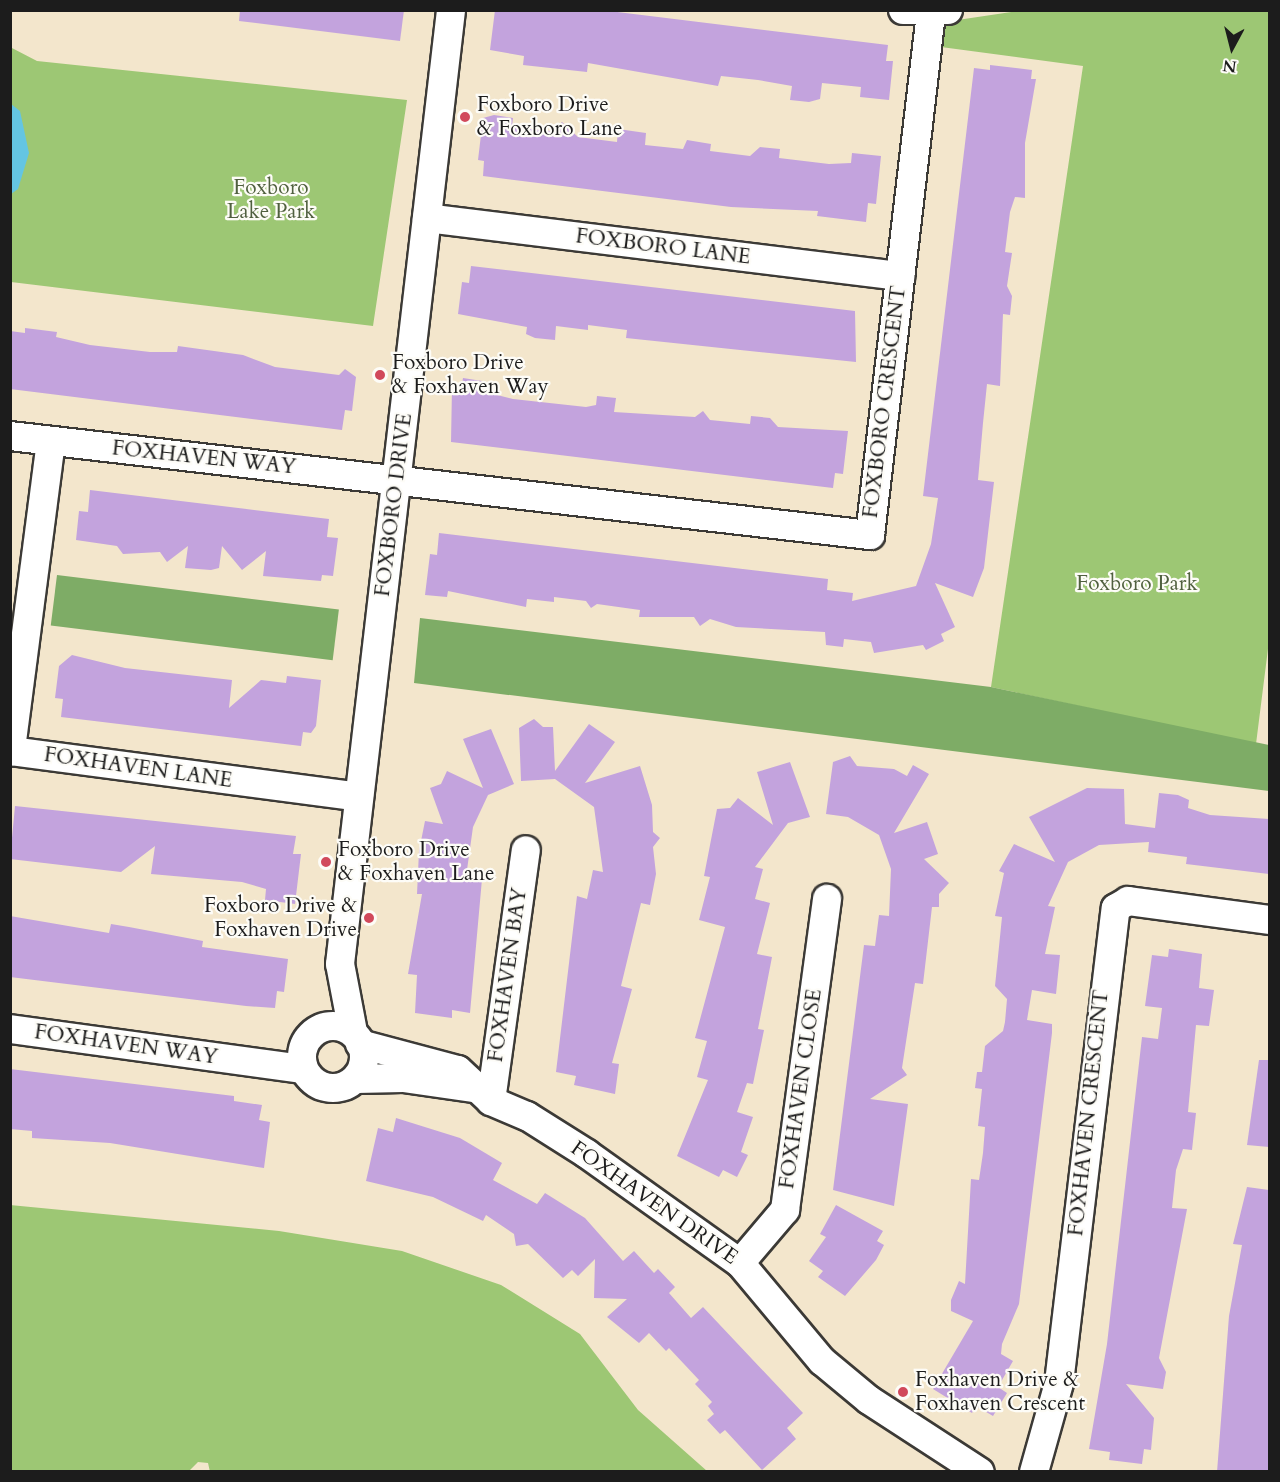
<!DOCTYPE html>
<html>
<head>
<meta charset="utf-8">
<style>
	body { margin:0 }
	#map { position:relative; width:1280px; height:1482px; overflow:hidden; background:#f3e6cc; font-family:Cardo,serif }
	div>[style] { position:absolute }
	.green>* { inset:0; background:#9dc774 }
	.forest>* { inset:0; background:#7eac66; transform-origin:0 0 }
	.water>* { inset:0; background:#64c5e2 }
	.building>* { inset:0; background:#c3a3dd }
	.roads { filter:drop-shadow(2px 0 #3c3a36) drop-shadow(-2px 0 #3c3a36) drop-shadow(0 2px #3c3a36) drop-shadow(0 -2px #3c3a36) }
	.minor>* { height:28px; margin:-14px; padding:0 14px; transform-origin:14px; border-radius:14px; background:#fff }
	.minor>.ring { margin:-14px; padding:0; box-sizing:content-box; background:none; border:28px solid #fff; border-radius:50% }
	.dots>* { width:16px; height:16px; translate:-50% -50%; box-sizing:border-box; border:3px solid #fdfcf7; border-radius:50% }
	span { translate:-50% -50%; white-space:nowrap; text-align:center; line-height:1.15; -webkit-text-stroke:4.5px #fdfcf7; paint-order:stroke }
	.poi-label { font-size:21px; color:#1c1c1c }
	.left { translate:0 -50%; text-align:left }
	.right { translate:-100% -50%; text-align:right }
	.park-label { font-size:21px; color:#50603f }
	.street-label { font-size:21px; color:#1c1c1c }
	.frame { position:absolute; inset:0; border:12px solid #1c1c1c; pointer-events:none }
	.north { position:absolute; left:1202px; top:18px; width:60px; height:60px; -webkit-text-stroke:4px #fdfcf7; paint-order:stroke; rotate:187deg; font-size:16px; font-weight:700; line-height:24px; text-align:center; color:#1c1c1c }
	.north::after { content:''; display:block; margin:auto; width:21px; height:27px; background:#1c1c1c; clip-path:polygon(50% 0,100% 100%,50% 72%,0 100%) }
</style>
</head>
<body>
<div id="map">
	<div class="green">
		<i style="clip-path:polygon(1018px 11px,1269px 11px,1270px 633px,1256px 744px,991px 687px,1083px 66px,941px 47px,944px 22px)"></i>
		<i style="clip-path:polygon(10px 47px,37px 61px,407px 100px,373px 326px,11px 282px)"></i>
		<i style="clip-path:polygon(10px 1205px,279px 1231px,402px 1251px,501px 1285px,580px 1334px,638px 1410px,707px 1471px,210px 1472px,208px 1463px,198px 1462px,189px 1471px,11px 1471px)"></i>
	</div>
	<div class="forest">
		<i style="left:57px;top:575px;width:284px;height:51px;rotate:7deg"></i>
		<i style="clip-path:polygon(420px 618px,991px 687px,1269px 745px,1269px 791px,414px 683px)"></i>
	</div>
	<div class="water">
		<i style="clip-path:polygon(11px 104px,20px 111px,29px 153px,18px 189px,11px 194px)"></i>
	</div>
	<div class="building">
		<i style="clip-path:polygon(240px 10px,404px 10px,400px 41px,239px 21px)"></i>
		<i style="clip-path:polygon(495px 10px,601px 10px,888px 45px,886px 61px,893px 61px,889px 100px,860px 97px,861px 87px,822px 83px,820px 99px,809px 102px,790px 100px,792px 86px,758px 80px,721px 76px,718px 86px,588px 63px,587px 72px,523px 65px,524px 56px,490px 50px)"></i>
		<i style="clip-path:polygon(990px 65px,1032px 70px,1031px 79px,1036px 79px,1025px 143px,1025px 198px,1015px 197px,1010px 212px,1005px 252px,1012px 253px,1007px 286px,1012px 296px,1010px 315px,1003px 314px,1000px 386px,987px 384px,983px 423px,978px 480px,994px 482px,984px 568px,973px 597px,935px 583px,955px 627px,941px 634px,944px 641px,926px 650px,923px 645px,874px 653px,871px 642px,844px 639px,843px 647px,826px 645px,825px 632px,736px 627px,710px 619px,700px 626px,694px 617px,639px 617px,640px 610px,597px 604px,591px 608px,586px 601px,554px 597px,554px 602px,527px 599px,526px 607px,448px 591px,447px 597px,425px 595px,430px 554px,437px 555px,439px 533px,828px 579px,827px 590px,853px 593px,852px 601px,916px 586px,931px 544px,938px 498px,923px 496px,974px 68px,990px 70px)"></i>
		<i style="clip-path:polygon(494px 115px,513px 118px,512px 127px,551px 131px,562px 122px,578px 137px,617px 142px,618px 129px,646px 133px,645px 145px,683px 149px,687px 140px,711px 144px,710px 151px,750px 156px,760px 147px,780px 149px,779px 158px,829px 164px,851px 163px,852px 153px,881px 156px,876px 204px,868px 203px,866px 222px,817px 216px,818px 211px,731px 207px,483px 176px,484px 161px,478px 160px,483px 118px)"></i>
		<i style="clip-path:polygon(471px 266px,855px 311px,856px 362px,626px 338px,627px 330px,588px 325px,588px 330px,556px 326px,555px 340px,535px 338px,526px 334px,527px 327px,458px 314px,462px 282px,469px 283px)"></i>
		<i style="clip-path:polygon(25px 328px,57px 332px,56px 337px,90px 345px,150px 352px,177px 352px,178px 346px,243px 355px,275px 367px,339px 375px,345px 369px,356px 377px,352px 411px,345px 410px,342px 430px,10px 389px,10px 331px,25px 333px)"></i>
		<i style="clip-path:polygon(463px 378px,482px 381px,481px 391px,513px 399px,586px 407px,596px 405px,597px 396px,616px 398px,614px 412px,695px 417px,703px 411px,710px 420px,750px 424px,751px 416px,770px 418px,778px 427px,848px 431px,843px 474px,835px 473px,833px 488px,451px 442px,452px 387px,461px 389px)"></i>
		<i style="clip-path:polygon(90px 490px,329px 519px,327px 537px,338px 538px,333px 576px,322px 575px,321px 581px,263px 576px,266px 551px,242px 570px,222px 546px,219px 568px,211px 570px,185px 568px,188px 546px,167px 562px,160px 552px,123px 554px,117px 546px,76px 540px,79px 511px,88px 512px)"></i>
		<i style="clip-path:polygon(72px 655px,125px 668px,232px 680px,229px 708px,261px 680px,286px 683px,287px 676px,321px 680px,316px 726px,311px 733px,303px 732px,301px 746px,61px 717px,63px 699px,55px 698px,59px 666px)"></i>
		<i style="clip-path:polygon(534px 719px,543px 727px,553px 727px,555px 771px,589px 724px,615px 742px,585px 783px,640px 766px,652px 805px,653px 832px,660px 838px,653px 847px,656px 874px,650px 905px,641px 903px,621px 986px,632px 989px,612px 1063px,619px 1064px,615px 1094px,574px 1085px,576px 1076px,556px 1072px,577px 896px,587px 899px,593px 870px,603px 872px,594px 807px,555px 779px,521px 781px,519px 728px)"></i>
		<i style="clip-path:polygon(491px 729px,514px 784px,488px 795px,473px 827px,466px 877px,482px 879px,470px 1013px,452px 1010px,452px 1018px,415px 1013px,417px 975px,408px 974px,422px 894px,417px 894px,419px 851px,425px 821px,443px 824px,430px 788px,441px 784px,447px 771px,483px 788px,463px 739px)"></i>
		<i style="clip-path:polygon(850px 756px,857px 766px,894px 769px,907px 776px,913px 765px,929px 774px,894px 833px,927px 822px,938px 854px,924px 859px,949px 883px,939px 894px,939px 907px,932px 907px,923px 984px,915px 983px,902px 1068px,907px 1075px,870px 1099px,908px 1104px,894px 1206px,833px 1190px,864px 945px,875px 946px,879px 915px,889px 916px,891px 869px,879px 835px,848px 817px,826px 814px,833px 762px)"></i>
		<i style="clip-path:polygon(790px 762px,810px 817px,788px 823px,755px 867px,763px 869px,755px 899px,770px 903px,757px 954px,772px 957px,758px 1029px,764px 1030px,753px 1084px,747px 1083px,737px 1112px,753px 1117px,741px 1152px,748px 1155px,737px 1177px,723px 1170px,719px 1177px,677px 1156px,708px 1080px,697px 1077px,707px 1041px,695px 1038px,725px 927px,699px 920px,710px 877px,704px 876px,717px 809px,730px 808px,738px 798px,773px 825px,757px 772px)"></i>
		<i style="clip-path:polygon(1087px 788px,1124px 789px,1125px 824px,1155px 828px,1159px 793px,1178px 795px,1189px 800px,1188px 808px,1210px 815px,1269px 819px,1269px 874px,1186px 864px,1187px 857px,1148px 852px,1149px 842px,1099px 845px,1068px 862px,1048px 906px,1055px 907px,1045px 954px,1060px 955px,1056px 994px,1032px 990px,1027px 1020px,1052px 1024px,1052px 1033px,1019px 1304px,1002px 1344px,1001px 1354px,1013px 1361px,998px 1387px,1007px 1393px,993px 1416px,976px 1406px,972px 1413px,933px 1389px,973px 1321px,951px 1311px,951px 1300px,959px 1281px,965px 1284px,971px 1179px,979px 1180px,983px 1153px,985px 1127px,978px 1126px,982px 1089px,975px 1088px,977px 1072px,982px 1072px,985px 1046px,1003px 1031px,1005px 1022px,1007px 999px,995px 986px,1002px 917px,995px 916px,1004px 873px,999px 871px,1014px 844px,1055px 862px,1029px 817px)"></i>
		<i style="clip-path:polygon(15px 806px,296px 836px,293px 854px,301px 854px,295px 904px,265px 900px,266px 889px,242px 882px,151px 874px,155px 846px,121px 872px,10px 859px)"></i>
		<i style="clip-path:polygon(10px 916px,109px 933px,111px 924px,129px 927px,203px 941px,202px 947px,288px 959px,284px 992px,277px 991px,275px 1008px,246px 1006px,10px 977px)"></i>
		<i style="clip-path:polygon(1169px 949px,1202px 954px,1199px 988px,1214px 990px,1209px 1026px,1196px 1025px,1188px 1112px,1196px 1113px,1192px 1150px,1183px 1149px,1176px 1170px,1172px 1208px,1187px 1209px,1159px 1358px,1166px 1372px,1163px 1389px,1126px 1384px,1154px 1418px,1151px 1450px,1144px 1449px,1142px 1464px,1109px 1460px,1110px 1452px,1089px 1449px,1107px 1344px,1142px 1037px,1158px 1039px,1162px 1008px,1145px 1006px,1152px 955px,1168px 957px)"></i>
		<i style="clip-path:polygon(1259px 1060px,1269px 1060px,1269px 1147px,1247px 1145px)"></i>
		<i style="clip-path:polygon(10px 1069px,234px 1096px,234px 1101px,262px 1105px,259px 1120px,270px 1122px,264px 1168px,110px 1143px,32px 1138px,32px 1131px,10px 1129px)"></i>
		<i style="clip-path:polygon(396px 1118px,460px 1138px,502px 1163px,493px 1180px,537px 1204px,545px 1193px,585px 1218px,623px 1261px,634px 1251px,654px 1273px,658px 1269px,675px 1287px,669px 1293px,691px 1318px,703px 1307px,803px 1413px,787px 1428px,796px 1439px,762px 1470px,725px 1430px,720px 1434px,707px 1420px,714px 1414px,708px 1406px,712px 1402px,695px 1384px,699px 1380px,669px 1348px,666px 1351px,649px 1333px,639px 1343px,607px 1317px,627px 1299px,594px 1298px,595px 1259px,578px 1276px,572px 1270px,563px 1278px,528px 1244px,516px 1246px,514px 1234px,486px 1215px,483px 1221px,433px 1197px,366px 1181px,378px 1128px,393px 1132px)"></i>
		<i style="clip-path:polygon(1247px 1187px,1269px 1190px,1269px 1472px,1217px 1472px,1229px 1316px,1242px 1245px,1233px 1244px)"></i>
		<i style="clip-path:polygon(836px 1205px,883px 1231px,877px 1241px,884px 1245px,876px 1260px,845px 1296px,818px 1277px,823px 1271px,809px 1261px,826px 1237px,820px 1234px)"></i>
	</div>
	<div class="roads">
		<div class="minor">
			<i style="left:903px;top:10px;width:45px"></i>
			<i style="left:427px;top:218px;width:477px;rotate:7deg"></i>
			<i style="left:10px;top:436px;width:866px;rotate:6.57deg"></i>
			<i style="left:870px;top:535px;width:526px;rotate:-83.33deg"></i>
			<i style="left:51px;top:441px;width:313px;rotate:97.4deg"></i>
			<i style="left:11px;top:751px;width:351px;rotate:7.5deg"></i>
			<i class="ring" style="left:302px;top:1026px;width:34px;height:34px"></i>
			<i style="left:10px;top:1029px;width:296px;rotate:7.8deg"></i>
			<i style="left:353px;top:1032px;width:69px;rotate:-100.8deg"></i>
			<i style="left:340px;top:964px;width:960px;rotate:-83.36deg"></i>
			<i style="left:360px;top:1044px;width:101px;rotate:14.9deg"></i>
			<i style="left:458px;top:1070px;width:45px;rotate:43.2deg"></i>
			<i style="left:491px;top:1101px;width:39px;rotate:23deg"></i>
			<i style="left:527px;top:1116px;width:71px;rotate:32.3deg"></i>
			<i style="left:587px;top:1154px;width:188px;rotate:35.5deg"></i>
			<i style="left:740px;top:1263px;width:128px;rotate:50.1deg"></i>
			<i style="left:822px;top:1361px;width:61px;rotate:39.7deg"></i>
			<i style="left:869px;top:1400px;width:132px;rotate:33deg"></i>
			<i style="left:356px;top:1079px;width:47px;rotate:-1.2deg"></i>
			<i style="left:403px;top:1078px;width:72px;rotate:8deg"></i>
			<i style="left:491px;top:1101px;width:253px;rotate:-82.1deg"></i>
			<i style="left:740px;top:1263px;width:70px;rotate:-49.7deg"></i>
			<i style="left:785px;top:1210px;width:314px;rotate:-82.3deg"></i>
			<i style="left:1034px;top:1472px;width:92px;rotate:-74.3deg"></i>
			<i style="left:1059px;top:1383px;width:478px;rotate:-83.2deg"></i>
			<i style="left:1116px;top:908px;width:14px;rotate:-30deg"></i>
			<i style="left:1128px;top:901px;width:143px;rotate:7.6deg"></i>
		</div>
	</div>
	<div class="dots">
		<i style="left:465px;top:117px;background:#d1495b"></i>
		<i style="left:380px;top:375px;background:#d1495b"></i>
		<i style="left:326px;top:862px;background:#d1495b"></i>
		<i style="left:369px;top:918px;background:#d1495b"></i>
		<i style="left:903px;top:1392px;background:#d1495b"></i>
	</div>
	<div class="poi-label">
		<span class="left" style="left:477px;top:117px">Foxboro Drive<br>&amp; Foxboro Lane</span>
		<span class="left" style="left:392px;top:375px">Foxboro Drive<br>&amp; Foxhaven Way</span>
		<span class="left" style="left:338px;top:862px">Foxboro Drive<br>&amp; Foxhaven Lane</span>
		<span class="right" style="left:357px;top:918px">Foxboro Drive &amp;<br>Foxhaven Drive</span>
		<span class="left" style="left:915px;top:1392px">Foxhaven Drive &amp;<br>Foxhaven Crescent</span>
	</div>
	<div class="park-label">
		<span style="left:271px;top:200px">Foxboro<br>Lake Park</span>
		<span style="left:1137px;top:584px">Foxboro Park</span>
	</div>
	<div class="street-label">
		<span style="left:663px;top:247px;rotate:7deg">FOXBORO LANE</span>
		<span style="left:885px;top:402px;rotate:-83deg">FOXBORO CRESCENT</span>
		<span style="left:204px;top:458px;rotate:6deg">FOXHAVEN WAY</span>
		<span style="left:394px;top:505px;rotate:-83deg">FOXBORO DRIVE</span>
		<span style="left:138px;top:768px;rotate:8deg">FOXHAVEN LANE</span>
		<span style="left:508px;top:975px;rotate:-82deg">FOXHAVEN BAY</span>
		<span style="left:126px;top:1045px;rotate:8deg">FOXHAVEN WAY</span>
		<span style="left:801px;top:1089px;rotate:-82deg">FOXHAVEN CLOSE</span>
		<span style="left:1089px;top:1113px;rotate:-84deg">FOXHAVEN CRESCENT</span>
		<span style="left:654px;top:1203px;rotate:35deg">FOXHAVEN DRIVE</span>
	</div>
	<div class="frame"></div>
	<div class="north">N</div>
</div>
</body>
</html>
